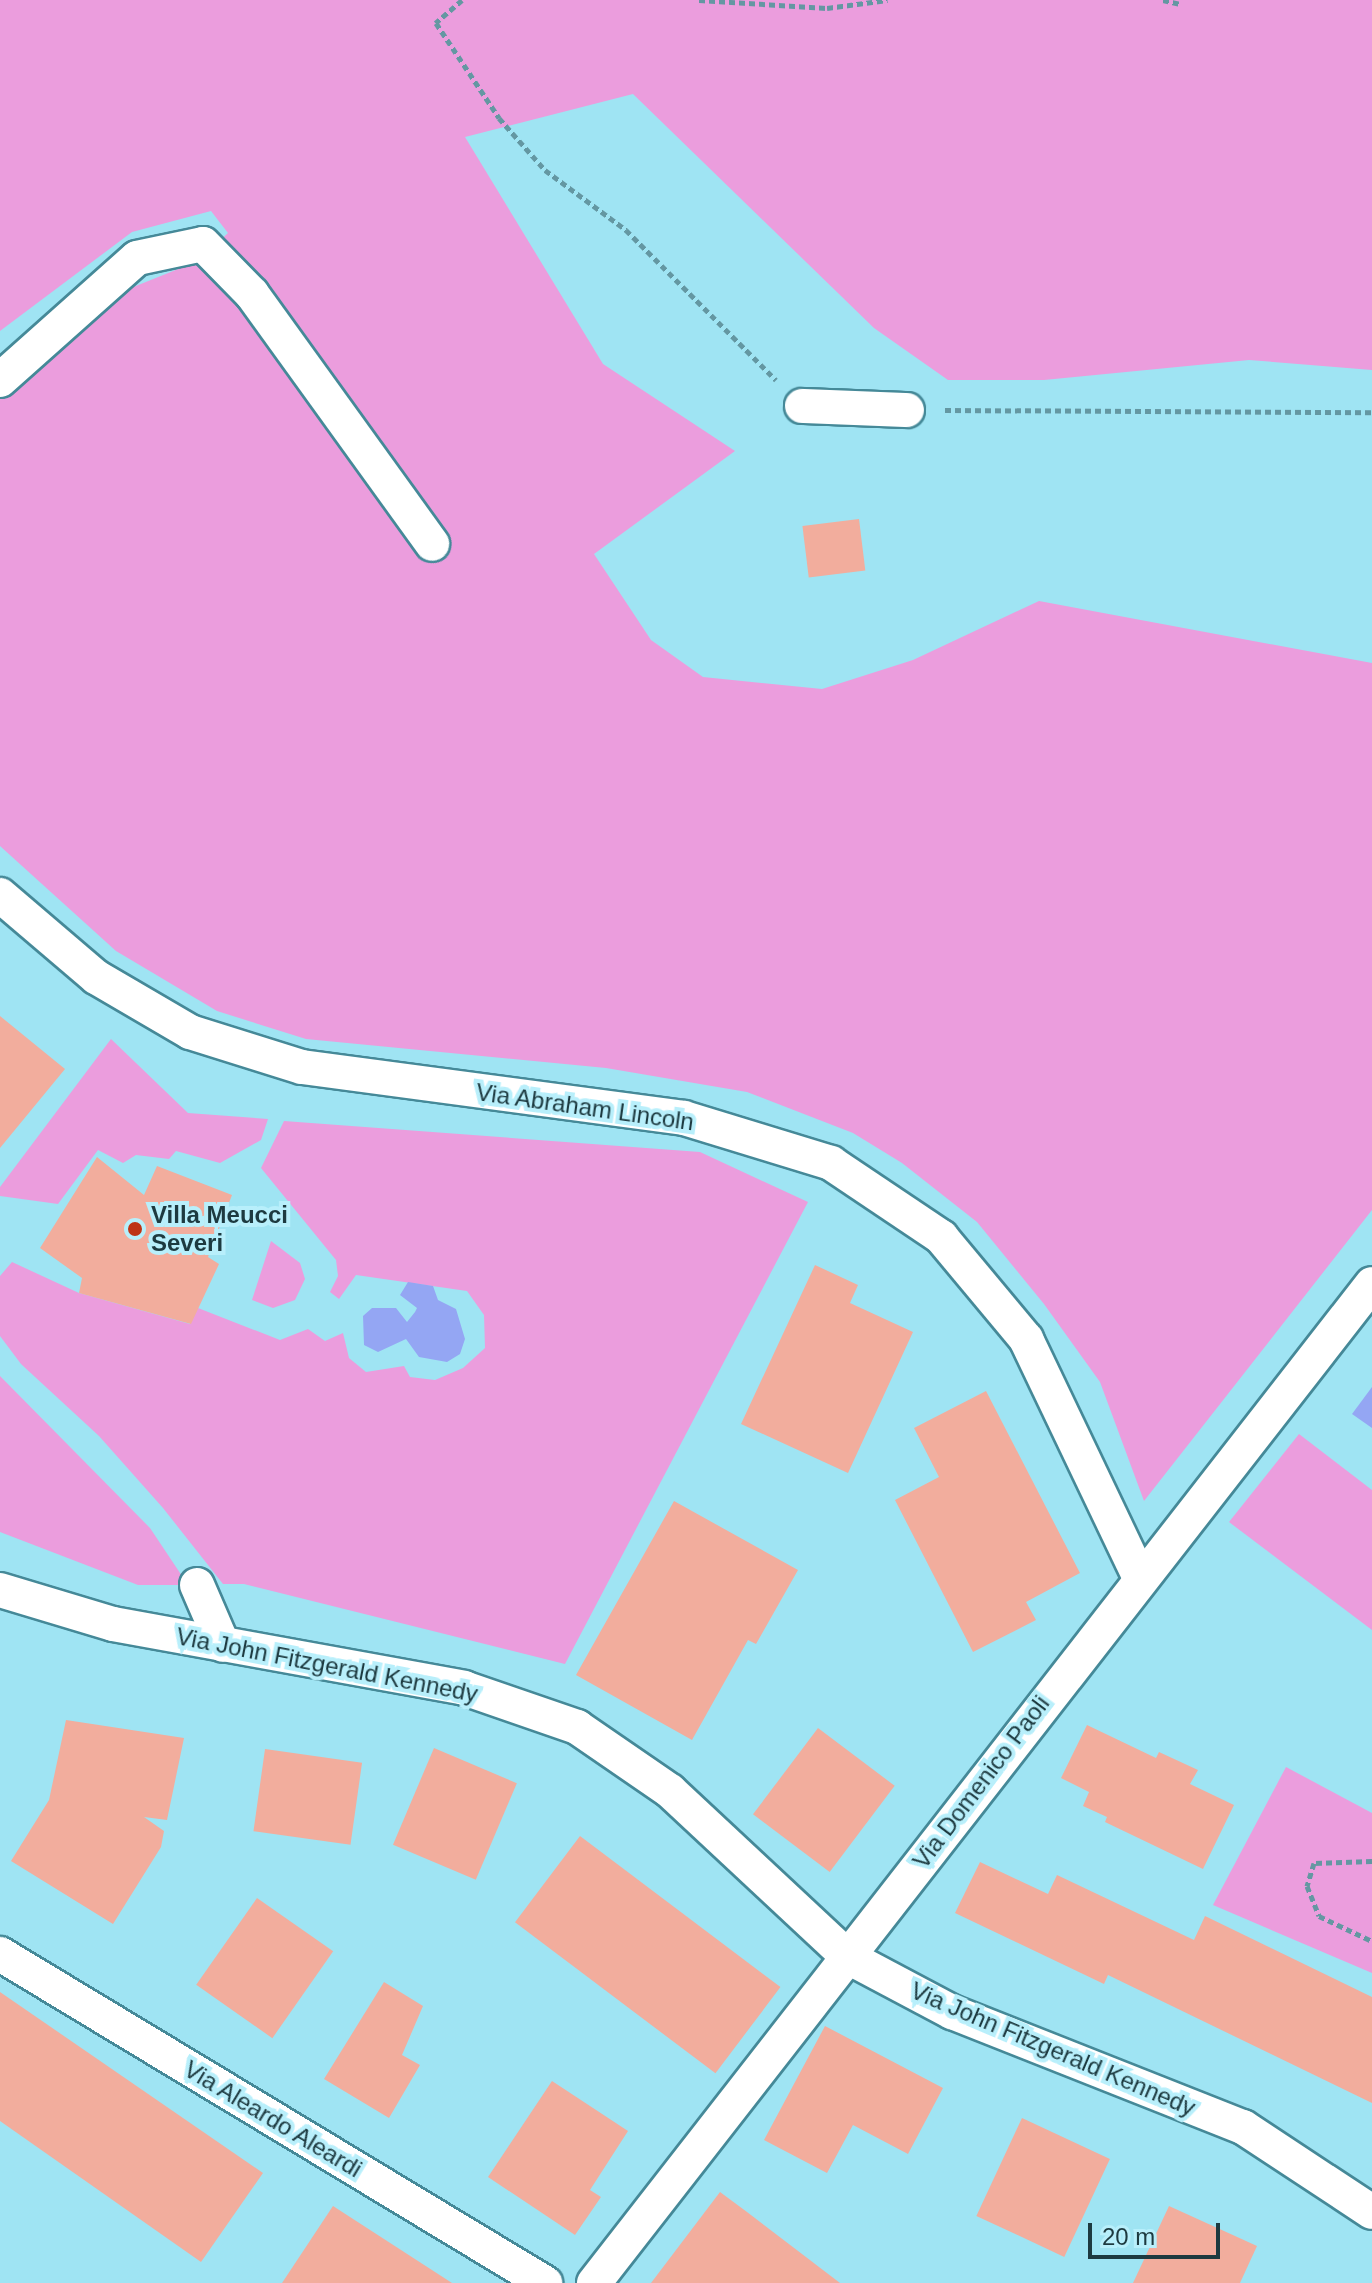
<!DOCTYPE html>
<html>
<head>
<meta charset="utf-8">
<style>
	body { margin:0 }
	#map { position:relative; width:1372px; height:2283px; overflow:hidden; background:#9fe4f3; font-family:Arial,sans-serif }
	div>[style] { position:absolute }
	.green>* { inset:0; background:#eb9ddd }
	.water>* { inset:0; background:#94a6f3 }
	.building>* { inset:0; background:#f2ad9d; transform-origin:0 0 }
	.path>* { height:5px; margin-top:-2.5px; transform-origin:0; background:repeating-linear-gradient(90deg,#6497a2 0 6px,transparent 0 10px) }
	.roads { filter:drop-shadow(2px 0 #458998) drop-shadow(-2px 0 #458998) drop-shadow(0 2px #458998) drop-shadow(0 -2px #458998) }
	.minor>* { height:34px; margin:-17px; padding:0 17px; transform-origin:17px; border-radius:17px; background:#fff }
	.dots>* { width:22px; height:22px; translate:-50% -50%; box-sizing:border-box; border:4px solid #b8effb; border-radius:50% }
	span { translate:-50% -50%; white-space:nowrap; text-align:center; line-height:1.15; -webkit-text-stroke:8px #b8effb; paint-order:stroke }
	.street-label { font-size:24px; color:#1d3a40 }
	.poi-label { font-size:24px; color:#1d3a40; font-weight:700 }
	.left { translate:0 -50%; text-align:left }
	.scale { position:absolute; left:1088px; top:2223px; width:132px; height:36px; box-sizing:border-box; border:4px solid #1d3a40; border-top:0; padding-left:10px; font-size:24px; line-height:28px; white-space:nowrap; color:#1d3a40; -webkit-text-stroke:6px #b8effb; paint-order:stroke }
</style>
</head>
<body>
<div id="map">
	<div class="green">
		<i style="clip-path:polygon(0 0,1372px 0,1372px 370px,1249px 360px,1044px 380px,948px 380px,874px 328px,633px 94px,465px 137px,603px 364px,735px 451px,594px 554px,651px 640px,703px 677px,822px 689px,913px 660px,1039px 601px,1372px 663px,1372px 1210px,1144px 1501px,1100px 1382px,1044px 1304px,977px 1222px,902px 1163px,853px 1133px,747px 1092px,606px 1068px,306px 1039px,217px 1011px,116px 951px,0 846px,0 388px,116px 294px,198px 261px,228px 233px,211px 211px,132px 232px,0 331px)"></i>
		<i style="clip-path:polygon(111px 1039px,188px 1113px,268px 1119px,261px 1140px,220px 1163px,176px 1151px,169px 1159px,136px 1155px,123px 1163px,98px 1150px,58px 1204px,0 1196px,0 1187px)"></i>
		<i style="clip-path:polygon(284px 1121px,700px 1152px,808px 1202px,565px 1664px,244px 1584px,223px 1584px,163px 1508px,99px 1436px,21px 1364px,0 1336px,0 1276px,12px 1262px,79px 1293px,190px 1324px,198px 1308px,280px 1340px,308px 1329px,325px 1341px,343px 1333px,349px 1358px,366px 1372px,404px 1366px,410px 1377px,435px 1380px,463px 1368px,485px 1348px,484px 1315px,467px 1291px,356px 1275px,339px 1299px,330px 1292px,338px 1276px,336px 1260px,261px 1168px)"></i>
		<i style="clip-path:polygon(271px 1241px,300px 1263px,305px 1279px,295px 1300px,273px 1308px,252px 1300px)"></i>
		<i style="clip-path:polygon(0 1376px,150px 1528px,188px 1585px,138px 1585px,0 1532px)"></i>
		<i style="clip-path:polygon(1299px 1434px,1372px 1490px,1372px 1630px,1229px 1522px)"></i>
		<i style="clip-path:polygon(1286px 1767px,1372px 1813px,1372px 1973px,1213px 1905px)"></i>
	</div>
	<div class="water">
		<i style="clip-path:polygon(408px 1282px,433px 1286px,438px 1300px,456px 1309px,465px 1339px,460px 1354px,447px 1362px,419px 1357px,406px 1339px,378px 1352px,364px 1345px,363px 1316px,372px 1308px,396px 1308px,407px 1322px,415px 1312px,417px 1308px,400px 1295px)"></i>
		<i style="clip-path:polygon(1372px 1387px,1372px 1428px,1352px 1414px)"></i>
	</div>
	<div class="building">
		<i style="left:859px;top:519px;width:52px;height:57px;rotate:83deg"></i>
		<i style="clip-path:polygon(0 1016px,65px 1069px,0 1148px)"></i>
		<i style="clip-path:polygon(97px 1157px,144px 1195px,157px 1166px,232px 1195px,208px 1257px,219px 1264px,191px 1324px,79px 1293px,82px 1278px,40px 1248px)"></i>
		<i style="clip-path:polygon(815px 1265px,858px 1285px,850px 1303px,913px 1332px,848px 1473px,741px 1424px)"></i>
		<i style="clip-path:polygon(986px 1391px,1080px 1573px,1026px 1602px,1036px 1620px,973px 1652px,895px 1500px,939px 1477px,914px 1428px)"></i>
		<i style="clip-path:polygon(674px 1501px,798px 1570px,756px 1644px,748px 1640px,692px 1740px,576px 1675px)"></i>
		<i style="clip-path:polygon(66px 1720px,184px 1738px,167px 1820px,144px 1817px,164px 1831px,161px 1847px,113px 1924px,11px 1861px,49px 1800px)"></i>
		<i style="clip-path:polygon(1087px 1725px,1156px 1758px,1159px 1752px,1198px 1770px,1190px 1784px,1234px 1805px,1203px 1869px,1105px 1822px,1107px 1817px,1083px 1806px,1089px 1792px,1061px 1778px)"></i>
		<i style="left:818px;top:1728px;width:96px;height:108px;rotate:37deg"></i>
		<i style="left:434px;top:1748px;width:90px;height:105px;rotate:23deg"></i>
		<i style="left:265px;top:1749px;width:98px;height:83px;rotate:8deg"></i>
		<i style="left:580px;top:1836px;width:251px;height:108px;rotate:37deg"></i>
		<i style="clip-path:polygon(980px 1862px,1048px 1894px,1057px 1875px,1194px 1940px,1205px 1916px,1372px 1997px,1372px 2103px,1108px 1975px,1104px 1984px,955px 1913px)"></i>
		<i style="left:257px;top:1898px;width:93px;height:106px;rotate:35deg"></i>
		<i style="clip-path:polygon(384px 1982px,423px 2006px,402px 2055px,420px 2065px,389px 2118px,324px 2079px)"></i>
		<i style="clip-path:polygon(0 1992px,263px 2173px,201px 2262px,0 2121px)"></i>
		<i style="clip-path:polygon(825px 2026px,943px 2088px,908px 2154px,853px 2125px,827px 2173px,764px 2140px)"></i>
		<i style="clip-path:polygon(552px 2081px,628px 2131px,590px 2190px,601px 2197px,575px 2235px,488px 2177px)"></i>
		<i style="left:1022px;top:2118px;width:97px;height:108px;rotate:25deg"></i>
		<i style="clip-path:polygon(720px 2192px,747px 2212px,840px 2283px,651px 2283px)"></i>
		<i style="clip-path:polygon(333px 2206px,452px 2283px,282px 2283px)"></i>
		<i style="clip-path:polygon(1169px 2206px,1257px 2246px,1240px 2283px,1133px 2283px)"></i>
	</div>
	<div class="path">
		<i style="left:462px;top:0;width:35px;rotate:139deg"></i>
		<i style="left:436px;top:23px;width:114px;rotate:56.4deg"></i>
		<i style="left:499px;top:118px;width:69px;rotate:48.5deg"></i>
		<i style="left:545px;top:170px;width:101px;rotate:36.5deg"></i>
		<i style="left:626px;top:230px;width:212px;rotate:45deg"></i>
		<i style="left:699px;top:0;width:128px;rotate:3.6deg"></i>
		<i style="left:827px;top:8px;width:61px;rotate:-7.6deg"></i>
		<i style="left:1163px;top:0;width:18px;rotate:13deg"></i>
		<i style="left:945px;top:410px;width:427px;rotate:0.3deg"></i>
		<i style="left:1372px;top:1861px;width:58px;rotate:178deg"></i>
		<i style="left:1314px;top:1863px;width:24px;rotate:107deg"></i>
		<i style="left:1307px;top:1886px;width:32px;rotate:68deg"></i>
		<i style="left:1319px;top:1916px;width:59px;rotate:25.3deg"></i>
	</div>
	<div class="roads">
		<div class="minor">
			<i style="left:0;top:380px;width:183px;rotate:-41.7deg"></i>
			<i style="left:137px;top:258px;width:67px;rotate:-12deg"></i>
			<i style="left:203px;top:244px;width:70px;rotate:45.6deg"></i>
			<i style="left:252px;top:294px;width:308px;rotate:54.2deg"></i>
			<i style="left:802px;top:406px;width:105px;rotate:2.2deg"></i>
			<i style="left:0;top:895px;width:126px;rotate:40.5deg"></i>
			<i style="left:96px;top:977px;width:109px;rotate:30.3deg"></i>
			<i style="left:190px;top:1032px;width:117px;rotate:17.4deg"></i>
			<i style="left:302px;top:1067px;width:385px;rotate:7.6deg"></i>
			<i style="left:684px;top:1118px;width:154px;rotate:17deg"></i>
			<i style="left:831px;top:1163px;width:133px;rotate:33.9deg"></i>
			<i style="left:941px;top:1237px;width:133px;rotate:50.2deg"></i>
			<i style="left:1026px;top:1339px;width:263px;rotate:64.5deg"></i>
			<i style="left:197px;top:1585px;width:65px;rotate:66.6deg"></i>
			<i style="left:0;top:1590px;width:118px;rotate:16.7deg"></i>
			<i style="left:113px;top:1624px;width:357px;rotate:10.3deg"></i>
			<i style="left:464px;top:1688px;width:120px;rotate:19deg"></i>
			<i style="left:577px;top:1727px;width:113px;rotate:34.5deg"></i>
			<i style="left:670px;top:1791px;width:243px;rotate:43deg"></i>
			<i style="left:848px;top:1957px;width:118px;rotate:27.9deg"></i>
			<i style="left:952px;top:2012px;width:313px;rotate:21.6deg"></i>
			<i style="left:1243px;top:2127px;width:154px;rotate:33.4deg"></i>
			<i style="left:0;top:1954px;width:637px;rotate:31.12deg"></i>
			<i style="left:594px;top:2283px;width:1266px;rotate:-52.09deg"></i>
		</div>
	</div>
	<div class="dots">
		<i style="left:135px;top:1229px;background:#be3315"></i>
	</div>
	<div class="street-label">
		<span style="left:585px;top:1107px;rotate:8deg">Via Abraham Lincoln</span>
		<span style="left:327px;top:1665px;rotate:11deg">Via John Fitzgerald Kennedy</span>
		<span style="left:981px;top:1782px;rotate:-53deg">Via Domenico Paoli</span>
		<span style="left:1053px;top:2049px;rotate:23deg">Via John Fitzgerald Kennedy</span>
		<span style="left:273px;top:2119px;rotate:31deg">Via Aleardo Aleardi</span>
	</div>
	<div class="poi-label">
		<span class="left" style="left:151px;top:1229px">Villa Meucci<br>Severi</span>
	</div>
	<div class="scale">20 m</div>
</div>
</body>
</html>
